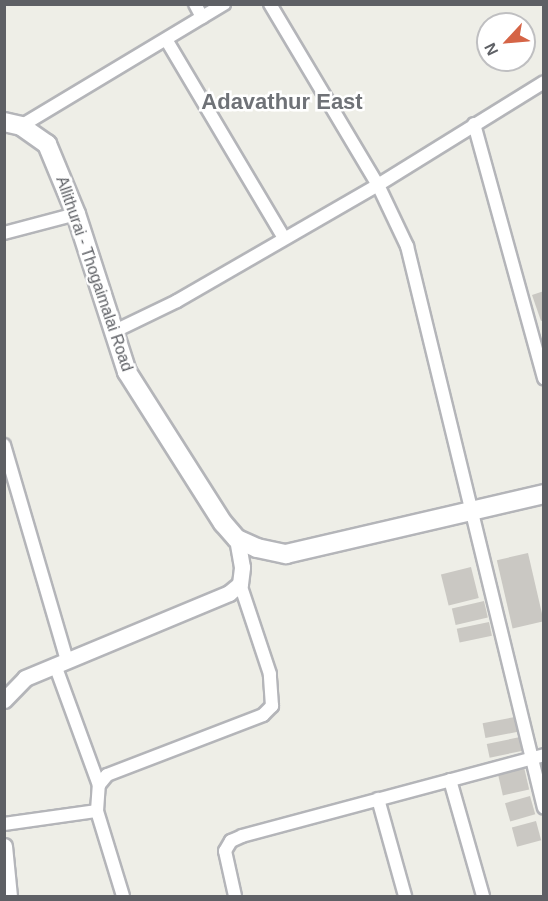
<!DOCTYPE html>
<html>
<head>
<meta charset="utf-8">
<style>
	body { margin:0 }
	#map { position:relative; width:548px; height:901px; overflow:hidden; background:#eeeee7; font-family:Helvetica,sans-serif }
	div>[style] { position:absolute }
	.building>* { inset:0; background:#cac8c3; transform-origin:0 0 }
	.roads { filter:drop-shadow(2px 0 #b4b5b9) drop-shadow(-2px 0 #b4b5b9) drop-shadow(0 2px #b4b5b9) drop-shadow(0 -2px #b4b5b9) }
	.minor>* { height:12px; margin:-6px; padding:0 6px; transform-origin:6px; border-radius:6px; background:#fff }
	.tertiary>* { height:15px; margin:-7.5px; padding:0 7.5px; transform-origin:7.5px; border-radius:7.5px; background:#fff }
	.secondary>* { height:18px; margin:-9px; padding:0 9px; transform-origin:9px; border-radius:9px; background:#fff }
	span { translate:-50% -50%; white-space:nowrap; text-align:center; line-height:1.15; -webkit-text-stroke:5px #fff; paint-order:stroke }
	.street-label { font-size:16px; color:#5e6065 }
	.district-label { font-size:22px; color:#6f7277; font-weight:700 }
	.frame { position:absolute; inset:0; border:6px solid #5e6065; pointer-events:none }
	.north { position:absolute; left:476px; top:12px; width:60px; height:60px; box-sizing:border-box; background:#fff; border:2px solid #bfbfc1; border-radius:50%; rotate:244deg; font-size:16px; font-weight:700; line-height:24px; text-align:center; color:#5e6065 }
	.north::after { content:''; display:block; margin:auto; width:21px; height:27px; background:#d56446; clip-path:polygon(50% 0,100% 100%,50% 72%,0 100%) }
</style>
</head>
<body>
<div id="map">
	<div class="building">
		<i style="clip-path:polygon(544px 291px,544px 320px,541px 321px,532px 295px)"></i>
		<i style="left:528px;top:553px;width:70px;height:32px;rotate:77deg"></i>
		<i style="left:471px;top:567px;width:32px;height:31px;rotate:76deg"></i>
		<i style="left:484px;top:601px;width:17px;height:33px;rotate:77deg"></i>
		<i style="left:489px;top:622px;width:14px;height:33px;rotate:78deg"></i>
		<i style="left:515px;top:717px;width:15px;height:33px;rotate:79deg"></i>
		<i style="left:520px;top:737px;width:14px;height:34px;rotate:78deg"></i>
		<i style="left:524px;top:767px;width:23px;height:27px;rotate:77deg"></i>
		<i style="left:530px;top:796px;width:19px;height:26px;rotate:74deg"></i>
		<i style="left:536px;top:821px;width:20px;height:25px;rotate:75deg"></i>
	</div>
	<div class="roads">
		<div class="minor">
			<i style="left:195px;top:4px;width:15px;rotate:62deg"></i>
			<i style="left:270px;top:4px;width:211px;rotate:59.2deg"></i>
			<i style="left:378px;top:185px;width:68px;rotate:64.6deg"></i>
			<i style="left:407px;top:246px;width:578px;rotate:76.3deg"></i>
			<i style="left:167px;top:41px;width:229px;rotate:59.3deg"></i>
			<i style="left:474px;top:124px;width:264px;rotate:74.6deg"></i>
			<i style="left:21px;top:126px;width:237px;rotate:-31deg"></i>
			<i style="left:4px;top:233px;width:74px;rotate:-14.8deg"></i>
			<i style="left:113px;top:332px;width:71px;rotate:-25.8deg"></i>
			<i style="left:177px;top:301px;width:232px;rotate:-30deg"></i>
			<i style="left:378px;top:185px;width:195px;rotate:-31.8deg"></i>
			<i style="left:4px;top:445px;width:224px;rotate:73.7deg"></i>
			<i style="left:55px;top:665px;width:128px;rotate:69.9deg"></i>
			<i style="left:450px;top:780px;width:121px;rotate:74.1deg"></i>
			<i style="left:378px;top:799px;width:101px;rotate:74.4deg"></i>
			<i style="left:4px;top:824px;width:94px;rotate:-8deg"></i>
			<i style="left:123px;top:896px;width:89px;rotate:-107deg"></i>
			<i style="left:97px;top:811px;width:26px;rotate:-86deg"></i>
			<i style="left:99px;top:785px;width:13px;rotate:-51deg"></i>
			<i style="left:107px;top:775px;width:167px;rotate:-21deg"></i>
			<i style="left:263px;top:715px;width:13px;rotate:-45deg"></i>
			<i style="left:272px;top:706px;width:32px;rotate:-94deg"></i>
			<i style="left:270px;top:674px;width:95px;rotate:-108.4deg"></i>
			<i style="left:235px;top:896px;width:46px;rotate:-102.5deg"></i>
			<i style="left:225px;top:851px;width:12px;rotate:-59deg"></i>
			<i style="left:231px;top:841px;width:12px;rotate:-24deg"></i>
			<i style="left:242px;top:836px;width:313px;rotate:-15deg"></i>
		</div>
		<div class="tertiary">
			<i style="left:4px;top:700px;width:30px;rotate:-46deg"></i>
			<i style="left:25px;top:678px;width:221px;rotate:-22.6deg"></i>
			<i style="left:229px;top:593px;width:14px;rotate:-39deg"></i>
			<i style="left:240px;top:584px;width:17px;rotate:-83deg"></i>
			<i style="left:242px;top:567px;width:28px;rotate:-100deg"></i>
			<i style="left:4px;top:846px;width:50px;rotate:84.3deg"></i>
		</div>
		<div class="secondary">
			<i style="left:4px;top:122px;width:17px;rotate:13deg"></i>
			<i style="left:21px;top:126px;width:32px;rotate:35deg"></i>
			<i style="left:47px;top:144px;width:76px;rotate:67.5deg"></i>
			<i style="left:76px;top:214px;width:166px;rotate:72.1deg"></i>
			<i style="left:127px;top:372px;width:179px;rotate:57.6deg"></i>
			<i style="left:223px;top:523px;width:21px;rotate:49deg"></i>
			<i style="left:237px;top:539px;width:22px;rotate:24deg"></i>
			<i style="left:257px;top:548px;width:30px;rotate:12deg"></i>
			<i style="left:286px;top:554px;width:265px;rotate:-13.1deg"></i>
		</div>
	</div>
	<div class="street-label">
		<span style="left:94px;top:274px;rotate:71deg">Allithurai - Thogaimalai Road</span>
	</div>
	<div class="district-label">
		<span style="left:282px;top:102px">Adavathur East</span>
	</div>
	<div class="frame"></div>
	<div class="north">N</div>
</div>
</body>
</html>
